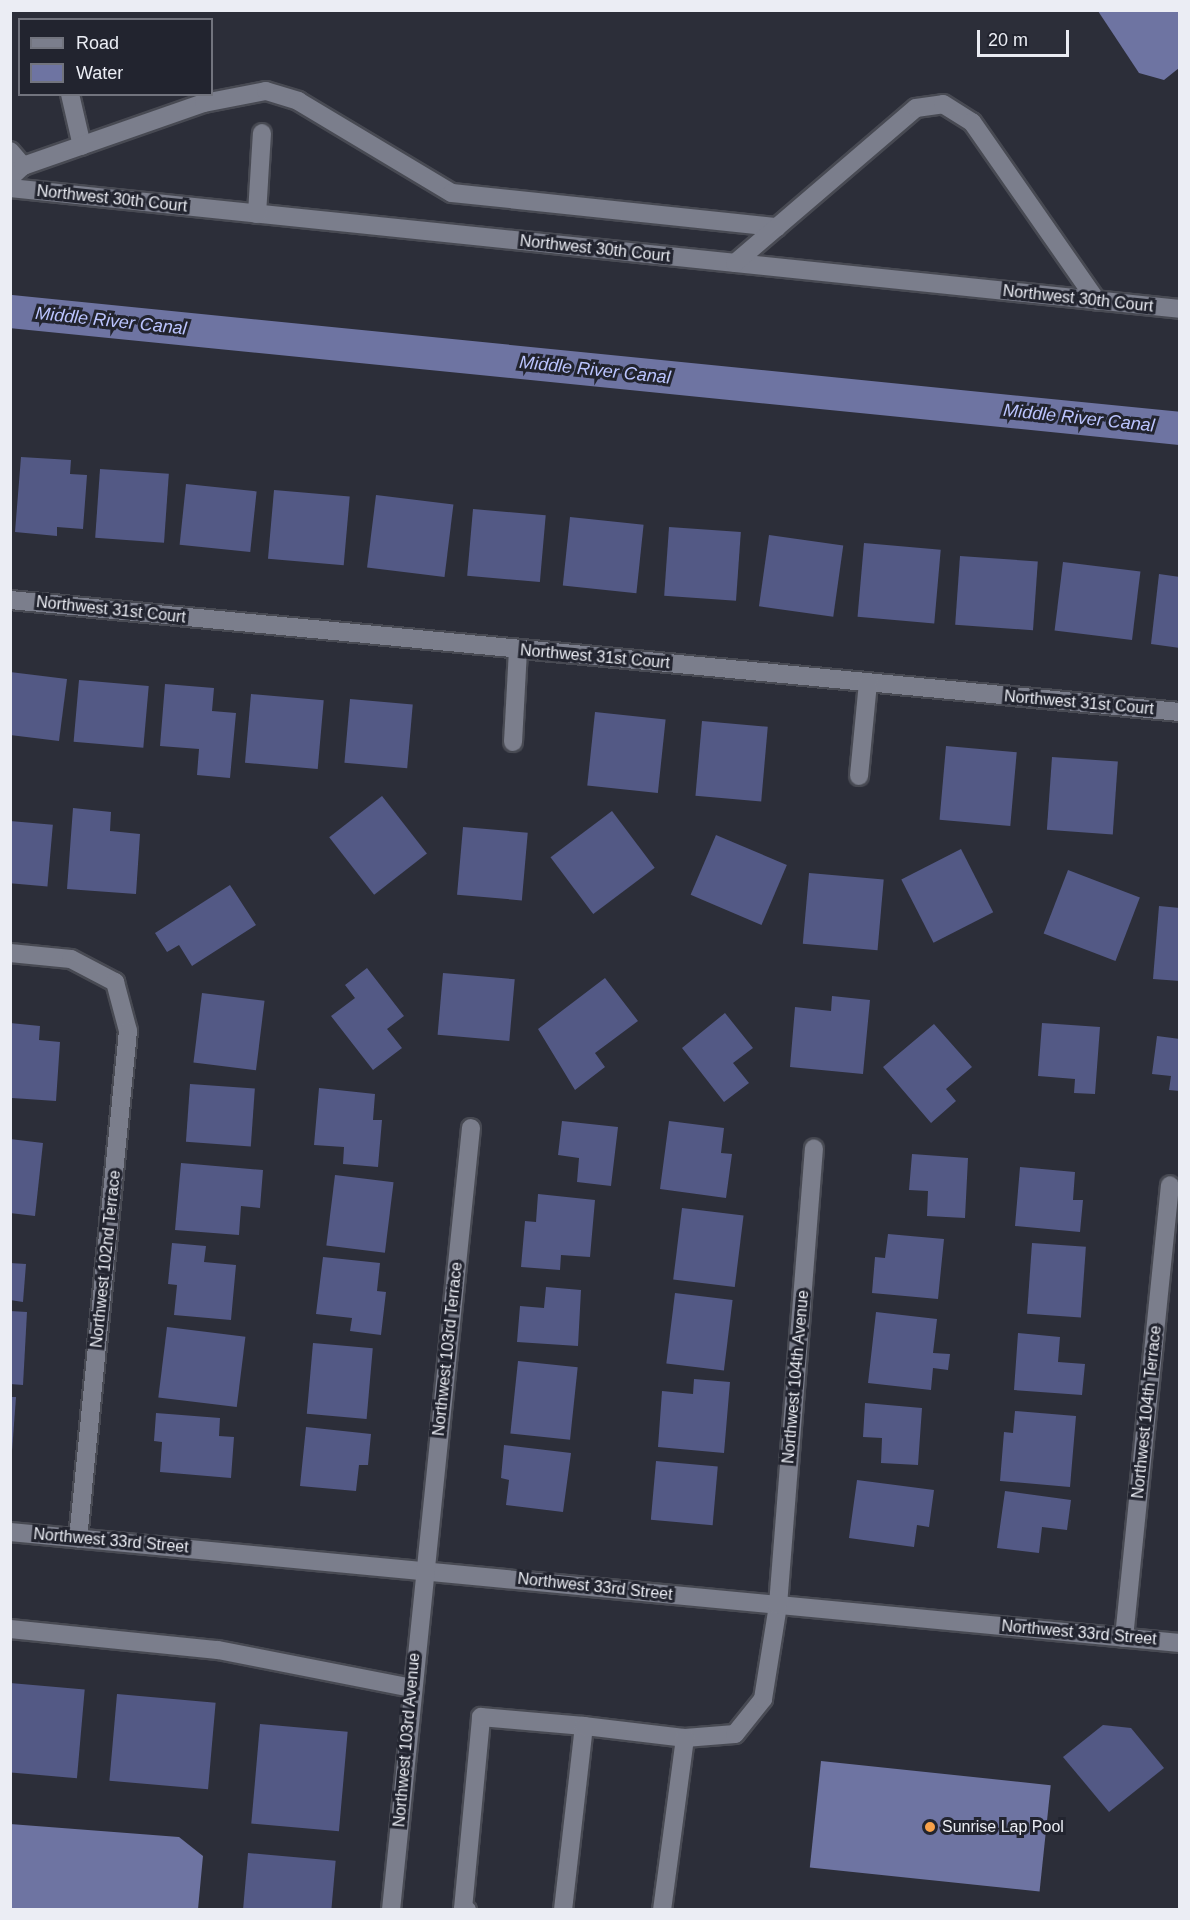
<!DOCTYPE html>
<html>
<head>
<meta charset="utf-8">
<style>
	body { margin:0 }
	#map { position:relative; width:1190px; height:1920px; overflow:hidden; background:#2c2e39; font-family:Helvetica,sans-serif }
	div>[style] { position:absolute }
	.water>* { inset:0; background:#6e74a2; transform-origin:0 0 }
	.canal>* { height:33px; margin:-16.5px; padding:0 16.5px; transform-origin:16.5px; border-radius:16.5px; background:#6e74a2 }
	.building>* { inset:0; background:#535985; transform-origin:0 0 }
	.roads { filter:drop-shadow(2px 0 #484a53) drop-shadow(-2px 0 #484a53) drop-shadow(0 2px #484a53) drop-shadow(0 -2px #484a53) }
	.minor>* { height:18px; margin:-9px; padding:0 9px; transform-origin:9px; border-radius:9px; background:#7b7e8c }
	.dots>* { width:16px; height:16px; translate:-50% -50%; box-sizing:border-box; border:3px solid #22242f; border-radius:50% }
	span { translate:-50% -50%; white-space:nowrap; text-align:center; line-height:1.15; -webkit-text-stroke:6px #22242f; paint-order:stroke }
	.street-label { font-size:16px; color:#ebedf4 }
	.poi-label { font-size:16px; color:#ebedf4 }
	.left { translate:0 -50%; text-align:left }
	.water-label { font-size:18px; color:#bbc4fe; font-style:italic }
	.frame { position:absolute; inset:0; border:12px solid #ebedf4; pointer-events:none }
	.legend { position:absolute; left:18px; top:18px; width:195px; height:78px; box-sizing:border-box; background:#22242f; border:2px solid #72747e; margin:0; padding:8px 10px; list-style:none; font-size:18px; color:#ebedf4 }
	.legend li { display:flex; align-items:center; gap:12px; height:30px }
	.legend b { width:30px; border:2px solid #72747e }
	.scale { position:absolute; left:977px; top:30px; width:92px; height:27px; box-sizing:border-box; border:3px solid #ebedf4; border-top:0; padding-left:8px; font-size:18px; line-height:21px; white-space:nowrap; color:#ebedf4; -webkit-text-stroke:4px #22242f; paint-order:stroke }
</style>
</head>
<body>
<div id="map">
	<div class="water">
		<i style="clip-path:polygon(1098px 11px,1179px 11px,1179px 68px,1164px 80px,1139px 73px)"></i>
		<i style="left:821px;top:1761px;width:231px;height:107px;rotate:6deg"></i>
		<i style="clip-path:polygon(10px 1824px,179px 1837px,203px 1856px,198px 1909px,11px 1909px)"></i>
	</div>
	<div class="canal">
		<i style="left:10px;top:311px;width:1176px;rotate:5.71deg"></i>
	</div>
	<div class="building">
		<i style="clip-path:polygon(21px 457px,71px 460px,70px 474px,87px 475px,83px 529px,57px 527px,57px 536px,15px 532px)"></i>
		<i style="left:100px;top:469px;width:69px;height:69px;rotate:4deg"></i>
		<i style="left:186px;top:484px;width:71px;height:61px;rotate:6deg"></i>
		<i style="left:274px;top:490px;width:76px;height:69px;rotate:5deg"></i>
		<i style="left:376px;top:495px;width:78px;height:73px;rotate:7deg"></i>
		<i style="left:473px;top:509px;width:73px;height:67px;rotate:5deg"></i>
		<i style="left:570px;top:517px;width:74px;height:69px;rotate:6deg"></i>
		<i style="left:669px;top:527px;width:72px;height:69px;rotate:4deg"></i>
		<i style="left:769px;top:535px;width:75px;height:72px;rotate:8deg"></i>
		<i style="left:864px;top:543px;width:77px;height:74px;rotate:5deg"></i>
		<i style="left:960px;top:556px;width:78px;height:69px;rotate:4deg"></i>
		<i style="left:1063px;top:562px;width:78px;height:69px;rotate:7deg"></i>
		<i style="clip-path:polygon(1159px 574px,1180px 577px,1180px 648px,1151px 644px)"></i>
		<i style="clip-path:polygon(10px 672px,67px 679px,59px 741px,10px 735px)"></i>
		<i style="left:79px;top:680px;width:70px;height:62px;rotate:5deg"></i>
		<i style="clip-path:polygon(165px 684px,214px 688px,212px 711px,236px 713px,230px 778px,197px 775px,199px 749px,160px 746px)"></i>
		<i style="left:251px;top:694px;width:73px;height:69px;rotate:5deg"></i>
		<i style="left:350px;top:699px;width:63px;height:64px;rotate:5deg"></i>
		<i style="left:595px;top:712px;width:71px;height:74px;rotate:6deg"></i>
		<i style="left:702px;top:721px;width:66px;height:75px;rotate:5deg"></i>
		<i style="left:946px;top:746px;width:71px;height:74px;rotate:5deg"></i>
		<i style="left:1052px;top:757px;width:66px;height:73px;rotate:4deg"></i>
		<i style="left:382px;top:796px;width:73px;height:67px;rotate:52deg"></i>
		<i style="clip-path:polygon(73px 808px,111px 812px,110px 831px,140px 834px,136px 894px,67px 889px)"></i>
		<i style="left:612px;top:811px;width:71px;height:77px;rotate:53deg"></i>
		<i style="left:10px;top:821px;width:43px;height:62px;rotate:5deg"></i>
		<i style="left:463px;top:827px;width:65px;height:68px;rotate:5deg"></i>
		<i style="left:716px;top:835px;width:77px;height:65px;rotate:23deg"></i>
		<i style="left:961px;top:849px;width:71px;height:67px;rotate:63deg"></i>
		<i style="left:1068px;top:870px;width:77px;height:68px;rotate:21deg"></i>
		<i style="left:809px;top:873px;width:75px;height:71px;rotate:5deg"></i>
		<i style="clip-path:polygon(230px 885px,256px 925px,192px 966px,179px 945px,167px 952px,155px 933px)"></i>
		<i style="clip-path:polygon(1159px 906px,1180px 908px,1180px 981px,1153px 979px)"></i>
		<i style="clip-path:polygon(367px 968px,404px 1016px,387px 1029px,402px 1048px,373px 1070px,331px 1016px,355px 998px,345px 985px)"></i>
		<i style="left:443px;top:973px;width:72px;height:62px;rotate:5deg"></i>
		<i style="clip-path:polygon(605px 978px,638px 1021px,595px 1053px,605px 1067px,575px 1090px,538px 1029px)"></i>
		<i style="left:202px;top:993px;width:63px;height:70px;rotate:7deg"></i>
		<i style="clip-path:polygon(832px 996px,870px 1000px,863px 1074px,790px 1067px,795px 1007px,831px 1011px)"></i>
		<i style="clip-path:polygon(725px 1013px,753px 1048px,733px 1063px,749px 1083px,724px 1102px,682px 1048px)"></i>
		<i style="clip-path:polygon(10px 1023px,40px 1026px,39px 1040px,60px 1042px,56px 1101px,12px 1098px)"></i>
		<i style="clip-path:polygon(1042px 1023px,1100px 1027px,1095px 1094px,1074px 1093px,1075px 1079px,1038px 1076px)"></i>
		<i style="clip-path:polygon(934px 1024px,972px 1067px,946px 1089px,956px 1101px,931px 1123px,883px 1067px)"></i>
		<i style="clip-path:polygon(1157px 1036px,1180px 1039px,1180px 1091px,1169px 1090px,1171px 1076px,1152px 1074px)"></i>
		<i style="left:190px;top:1084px;width:65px;height:58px;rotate:4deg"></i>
		<i style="clip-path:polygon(319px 1088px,375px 1094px,373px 1120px,382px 1120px,378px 1167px,343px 1164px,344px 1147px,314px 1145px)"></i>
		<i style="clip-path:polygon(562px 1121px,618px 1127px,611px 1186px,577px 1182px,579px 1158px,558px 1155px)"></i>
		<i style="clip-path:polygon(669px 1121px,724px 1128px,721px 1153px,732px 1154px,726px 1198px,660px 1189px)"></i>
		<i style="clip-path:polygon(10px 1139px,43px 1143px,35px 1216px,10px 1213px)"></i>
		<i style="clip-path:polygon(912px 1154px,968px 1158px,965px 1218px,927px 1216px,928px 1191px,909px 1190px)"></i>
		<i style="clip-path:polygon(181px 1163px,263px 1170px,260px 1208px,241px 1206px,239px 1235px,175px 1230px)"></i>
		<i style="clip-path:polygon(1020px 1167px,1075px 1172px,1073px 1200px,1083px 1200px,1080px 1232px,1015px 1226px)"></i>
		<i style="left:335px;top:1175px;width:59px;height:71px;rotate:7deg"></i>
		<i style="clip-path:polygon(538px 1194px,595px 1200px,590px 1257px,561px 1255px,560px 1270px,521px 1267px,525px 1221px,536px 1222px)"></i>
		<i style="left:682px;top:1208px;width:62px;height:72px;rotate:7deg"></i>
		<i style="clip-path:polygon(888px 1234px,944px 1239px,938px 1299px,872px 1293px,875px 1257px,885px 1258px)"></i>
		<i style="clip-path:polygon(172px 1243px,206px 1246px,204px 1262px,236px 1265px,231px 1320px,174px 1315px,177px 1285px,168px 1284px)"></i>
		<i style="left:1032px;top:1243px;width:54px;height:71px;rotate:4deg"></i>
		<i style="clip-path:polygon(323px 1257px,380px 1263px,377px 1291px,386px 1292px,381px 1335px,350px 1331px,352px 1318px,316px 1314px)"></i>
		<i style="clip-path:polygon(10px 1263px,26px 1264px,23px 1302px,10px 1300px)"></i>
		<i style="clip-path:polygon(546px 1287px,581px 1290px,578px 1346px,517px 1342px,520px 1306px,544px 1308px)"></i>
		<i style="left:675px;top:1293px;width:58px;height:71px;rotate:7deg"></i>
		<i style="clip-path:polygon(10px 1311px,27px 1312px,23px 1385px,10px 1384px)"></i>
		<i style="clip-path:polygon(876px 1312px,937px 1319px,933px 1353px,950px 1354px,948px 1370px,933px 1368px,931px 1390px,868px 1383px)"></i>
		<i style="left:167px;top:1327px;width:79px;height:71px;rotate:7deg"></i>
		<i style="clip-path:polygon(1018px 1333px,1060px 1337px,1058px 1362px,1085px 1364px,1082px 1395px,1014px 1390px)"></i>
		<i style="left:313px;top:1343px;width:60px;height:71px;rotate:5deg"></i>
		<i style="left:518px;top:1361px;width:60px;height:73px;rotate:6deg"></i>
		<i style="clip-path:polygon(694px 1379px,730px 1382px,724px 1453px,658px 1447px,662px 1391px,693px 1394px)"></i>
		<i style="clip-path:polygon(10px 1397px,16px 1397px,12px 1451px,10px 1451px)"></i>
		<i style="clip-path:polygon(865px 1403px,922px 1408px,918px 1465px,881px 1463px,882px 1438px,863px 1437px)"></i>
		<i style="clip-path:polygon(1015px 1411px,1076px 1416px,1070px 1487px,1000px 1481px,1004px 1432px,1013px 1433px)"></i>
		<i style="clip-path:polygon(156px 1413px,220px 1418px,219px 1436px,234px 1437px,231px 1478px,160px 1472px,162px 1442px,154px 1441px)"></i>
		<i style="clip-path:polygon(306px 1427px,371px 1434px,368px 1465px,359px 1465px,356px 1491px,300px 1486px)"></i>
		<i style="clip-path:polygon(504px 1445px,571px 1453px,563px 1512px,506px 1505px,509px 1480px,501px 1478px)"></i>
		<i style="left:656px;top:1461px;width:62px;height:59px;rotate:5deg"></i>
		<i style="clip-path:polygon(857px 1480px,934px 1490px,929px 1527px,917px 1525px,914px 1547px,849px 1538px)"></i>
		<i style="clip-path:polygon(1005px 1491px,1071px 1500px,1067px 1530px,1042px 1527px,1039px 1553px,997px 1548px)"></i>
		<i style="left:10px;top:1683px;width:75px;height:89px;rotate:5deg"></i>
		<i style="left:117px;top:1694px;width:99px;height:87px;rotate:5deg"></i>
		<i style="left:260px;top:1724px;width:88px;height:100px;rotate:5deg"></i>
		<i style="clip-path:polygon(1103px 1725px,1131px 1728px,1164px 1768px,1109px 1812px,1063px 1757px)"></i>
		<i style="left:248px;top:1853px;width:88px;height:57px;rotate:5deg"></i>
	</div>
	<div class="roads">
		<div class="minor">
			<i style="left:70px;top:94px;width:53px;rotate:77deg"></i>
			<i style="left:10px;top:151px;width:20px;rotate:49deg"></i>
			<i style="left:10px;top:178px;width:18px;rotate:-43deg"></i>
			<i style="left:23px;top:166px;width:192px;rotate:-19.2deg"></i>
			<i style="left:204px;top:103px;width:63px;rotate:-11deg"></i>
			<i style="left:266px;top:91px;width:34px;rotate:17deg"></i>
			<i style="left:298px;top:101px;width:179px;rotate:30.9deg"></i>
			<i style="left:452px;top:193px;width:327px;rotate:6deg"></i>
			<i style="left:10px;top:188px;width:1176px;rotate:5.9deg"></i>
			<i style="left:257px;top:214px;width:81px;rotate:-86.5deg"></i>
			<i style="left:735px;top:263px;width:238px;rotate:-40.6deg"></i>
			<i style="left:916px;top:108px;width:27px;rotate:-8deg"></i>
			<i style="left:943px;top:104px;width:34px;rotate:32deg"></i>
			<i style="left:972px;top:122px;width:218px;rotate:55.1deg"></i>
			<i style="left:10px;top:600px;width:1175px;rotate:5.47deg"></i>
			<i style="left:513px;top:742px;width:92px;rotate:-86.9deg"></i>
			<i style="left:859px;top:776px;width:93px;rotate:-84.5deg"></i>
			<i style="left:10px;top:953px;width:61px;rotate:5.6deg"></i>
			<i style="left:71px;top:959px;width:50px;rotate:27.6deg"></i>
			<i style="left:115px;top:982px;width:51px;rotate:75.1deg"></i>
			<i style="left:128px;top:1031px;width:510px;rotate:95.62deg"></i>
			<i style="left:10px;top:1532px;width:1175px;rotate:5.42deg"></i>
			<i style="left:10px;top:1629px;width:209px;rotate:5.8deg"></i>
			<i style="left:218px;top:1650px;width:197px;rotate:11.1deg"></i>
			<i style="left:1124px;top:1638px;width:455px;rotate:-84.2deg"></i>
			<i style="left:685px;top:1738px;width:50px;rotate:-4.6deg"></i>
			<i style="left:735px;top:1734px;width:45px;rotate:-51.3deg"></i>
			<i style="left:763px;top:1699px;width:95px;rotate:-80.9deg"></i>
			<i style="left:778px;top:1605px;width:458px;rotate:-85.5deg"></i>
			<i style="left:391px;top:1910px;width:786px;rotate:-84.16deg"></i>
			<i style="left:467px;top:1910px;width:4px;rotate:-166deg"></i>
			<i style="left:463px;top:1909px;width:193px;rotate:-84.6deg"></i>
			<i style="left:481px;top:1717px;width:103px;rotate:5deg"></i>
			<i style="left:563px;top:1910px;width:185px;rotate:-83.5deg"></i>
			<i style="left:584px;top:1726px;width:102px;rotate:6.8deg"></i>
			<i style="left:685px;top:1738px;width:174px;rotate:97.6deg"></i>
		</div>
	</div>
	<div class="dots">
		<i style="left:930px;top:1827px;background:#f8a14a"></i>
	</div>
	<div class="street-label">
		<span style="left:112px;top:199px;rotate:6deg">Northwest 30th Court</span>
		<span style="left:595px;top:249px;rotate:6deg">Northwest 30th Court</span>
		<span style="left:1078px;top:299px;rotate:6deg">Northwest 30th Court</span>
		<span style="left:111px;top:610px;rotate:6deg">Northwest 31st Court</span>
		<span style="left:595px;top:657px;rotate:5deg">Northwest 31st Court</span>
		<span style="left:1079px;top:703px;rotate:5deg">Northwest 31st Court</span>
		<span style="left:106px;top:1259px;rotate:-84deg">Northwest 102nd Terrace</span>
		<span style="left:448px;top:1349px;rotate:-84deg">Northwest 103rd Terrace</span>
		<span style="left:796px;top:1377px;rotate:-85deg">Northwest 104th Avenue</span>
		<span style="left:1147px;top:1412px;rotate:-84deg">Northwest 104th Terrace</span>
		<span style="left:111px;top:1541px;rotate:5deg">Northwest 33rd Street</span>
		<span style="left:595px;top:1587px;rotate:6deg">Northwest 33rd Street</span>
		<span style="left:1079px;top:1633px;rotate:5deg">Northwest 33rd Street</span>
		<span style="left:407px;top:1740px;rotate:-85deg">Northwest 103rd Avenue</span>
	</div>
	<div class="poi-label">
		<span class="left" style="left:942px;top:1827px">Sunrise Lap Pool</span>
	</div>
	<div class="water-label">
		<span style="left:111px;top:321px;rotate:6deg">Middle River Canal</span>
		<span style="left:595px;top:370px;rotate:6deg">Middle River Canal</span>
		<span style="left:1079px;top:418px;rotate:6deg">Middle River Canal</span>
	</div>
	<div class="frame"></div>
	<ul class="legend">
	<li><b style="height:8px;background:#7b7e8c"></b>Road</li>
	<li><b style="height:16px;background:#6e74a2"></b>Water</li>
	</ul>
	<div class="scale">20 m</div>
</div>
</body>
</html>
